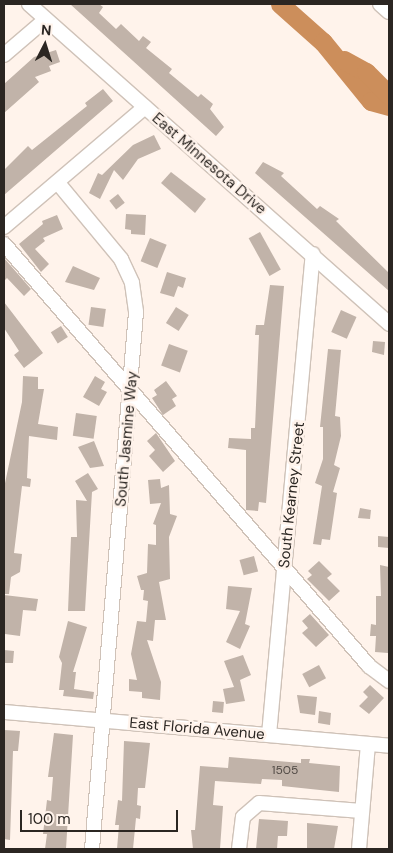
<!DOCTYPE html>
<html>
<head>
<meta charset="utf-8">
<style>
	body { margin:0 }
	#map { position:relative; width:393px; height:853px; overflow:hidden; background:#fff3eb; font-family:"DM Sans",sans-serif }
	div>[style] { position:absolute }
	.river>* { height:19px; margin:-9.5px; padding:0 9.5px; transform-origin:9.5px; border-radius:9.5px; background:#cc8e5b }
	.building>* { inset:0; background:#c1b3a9; transform-origin:0 0 }
	.roads { filter:drop-shadow(1px 0 #cfc2b8) drop-shadow(-1px 0 #cfc2b8) drop-shadow(0 1px #cfc2b8) drop-shadow(0 -1px #cfc2b8) }
	.minor>* { height:14px; margin:-7px; padding:0 7px; transform-origin:7px; border-radius:7px; background:#fff }
	span { translate:-50% -50%; white-space:nowrap; text-align:center; line-height:1.15; -webkit-text-stroke:5px #fff3eb; paint-order:stroke }
	.number-label { font-size:12px; color:#504944 }
	.number-label span { -webkit-text-stroke-width:0 }
	.street-label { font-size:15px; color:#2b2622 }
	.frame { position:absolute; inset:0; border:5px solid #2b2622; pointer-events:none }
	.north { position:absolute; left:20px; top:20px; width:50px; height:50px; -webkit-text-stroke:4px #fff3eb; paint-order:stroke; rotate:5deg; font-size:14px; font-weight:700; line-height:20px; text-align:center; color:#2b2622 }
	.north::after { content:''; display:block; margin:auto; width:18px; height:22px; background:#2b2622; clip-path:polygon(50% 0,100% 100%,50% 72%,0 100%) }
	.scale { position:absolute; left:20px; top:810px; width:158px; height:22px; box-sizing:border-box; border:2px solid #2b2622; border-top:0; padding-left:6px; font-size:15px; line-height:18px; white-space:nowrap; color:#2b2622; -webkit-text-stroke:4px #fff3eb; paint-order:stroke }
</style>
</head>
<body>
<div id="map">
	<div class="river">
		<i style="left:280px;top:4px;width:57px;rotate:41.5deg"></i>
		<i style="left:323px;top:42px;width:76px;rotate:50.9deg"></i>
		<i style="left:371px;top:101px;width:19px;rotate:16deg"></i>
		<i style="left:344px;top:60px;width:25px;rotate:29deg"></i>
		<i style="left:366px;top:72px;width:33px;rotate:45deg"></i>
	</div>
	<div class="building">
		<i style="clip-path:polygon(70px 4px,99px 4px,103px 7px,99px 13px,116px 29px,121px 24px,139px 41px,143px 36px,151px 42px,146px 48px,172px 69px,169px 73px,198px 97px,201px 94px,213px 104px,210px 109px,224px 127px,216px 136px)"></i>
		<i style="clip-path:polygon(56px 50px,60px 62px,49px 66px,51px 71px,35px 77px,39px 82px,4px 113px,4px 84px,34px 57px)"></i>
		<i style="clip-path:polygon(103px 89px,113px 101px,4px 195px,4px 170px,28px 146px,32px 150px,87px 106px,85px 103px)"></i>
		<i style="clip-path:polygon(154px 135px,161px 149px,138px 159px,123px 180px,114px 170px,100px 199px,89px 193px,98px 173px,102px 175px,133px 145px)"></i>
		<i style="clip-path:polygon(263px 162px,284px 173px,281px 176px,317px 209px,320px 206px,339px 219px,336px 221px,389px 273px,389px 291px,255px 173px)"></i>
		<i style="clip-path:polygon(171px 172px,206px 199px,195px 213px,161px 183px)"></i>
		<i style="left:118px;top:194px;width:11px;height:11px;rotate:52deg"></i>
		<i style="clip-path:polygon(126px 214px,146px 215px,145px 235px,131px 234px,131px 230px,125px 229px)"></i>
		<i style="clip-path:polygon(57px 215px,63px 229px,43px 238px,45px 241px,35px 249px,49px 264px,41px 272px,19px 244px,43px 224px,42px 221px)"></i>
		<i style="left:260px;top:232px;width:43px;height:13px;rotate:61deg"></i>
		<i style="left:150px;top:238px;width:18px;height:25px;rotate:22deg"></i>
		<i style="clip-path:polygon(4px 258px,31px 289px,24px 296px,7px 278px,4px 281px)"></i>
		<i style="clip-path:polygon(73px 266px,100px 278px,94px 290px,65px 282px)"></i>
		<i style="clip-path:polygon(167px 272px,186px 278px,183px 288px,178px 286px,174px 297px,160px 293px)"></i>
		<i style="clip-path:polygon(270px 285px,284px 286px,266px 503px,259px 502px,258px 511px,246px 510px,246px 450px,228px 448px,229px 438px,251px 439px,251px 428px,255px 428px,259px 335px,255px 335px,256px 325px,264px 325px)"></i>
		<i style="clip-path:polygon(4px 302px,43px 353px,24px 368px,14px 355px,19px 351px,4px 328px)"></i>
		<i style="left:91px;top:307px;width:15px;height:18px;rotate:8deg"></i>
		<i style="left:176px;top:307px;width:15px;height:19px;rotate:32deg"></i>
		<i style="left:341px;top:310px;width:17px;height:24px;rotate:24deg"></i>
		<i style="left:61px;top:326px;width:13px;height:12px;rotate:58deg"></i>
		<i style="clip-path:polygon(373px 341px,385px 342px,384px 355px,372px 352px)"></i>
		<i style="left:169px;top:344px;width:20px;height:23px;rotate:20deg"></i>
		<i style="clip-path:polygon(328px 349px,341px 350px,335px 416px,340px 417px,341px 436px,334px 465px,340px 468px,333px 492px,337px 493px,330px 540px,322px 539px,321px 545px,313px 544px,322px 486px,315px 483px,323px 459px,323px 427px,320px 427px)"></i>
		<i style="clip-path:polygon(23px 376px,38px 377px,38px 389px,44px 389px,38px 424px,58px 427px,57px 440px,29px 436px,27px 478px,31px 479px,30px 487px,22px 486px,14px 553px,22px 554px,20px 572px,11px 577px,9px 594px,4px 594px,4px 488px,22px 402px)"></i>
		<i style="clip-path:polygon(95px 376px,105px 382px,101px 389px,107px 392px,99px 406px,83px 397px)"></i>
		<i style="clip-path:polygon(166px 381px,177px 396px,172px 399px,176px 406px,163px 415px,152px 398px,157px 395px,154px 390px)"></i>
		<i style="left:76px;top:413px;width:21px;height:23px;rotate:8deg"></i>
		<i style="clip-path:polygon(156px 433px,175px 461px,163px 472px,149px 456px,155px 450px,147px 441px)"></i>
		<i style="clip-path:polygon(94px 441px,104px 466px,90px 468px,78px 447px)"></i>
		<i style="clip-path:polygon(88px 473px,98px 489px,92px 492px,85px 611px,68px 611px,71px 537px,77px 537px,76px 500px,87px 501px,75px 481px)"></i>
		<i style="clip-path:polygon(160px 479px,161px 488px,169px 485px,170px 514px,177px 516px,169px 537px,170px 579px,159px 582px,166px 620px,155px 620px,153px 641px,147px 640px,161px 682px,160px 700px,142px 698px,142px 692px,129px 691px,129px 679px,137px 680px,131px 654px,137px 621px,146px 622px,148px 601px,143px 600px,144px 590px,141px 590px,137px 576px,147px 573px,148px 544px,156px 545px,156px 525px,153px 524px,161px 503px,150px 504px,148px 480px)"></i>
		<i style="clip-path:polygon(360px 508px,371px 510px,370px 519px,358px 518px)"></i>
		<i style="clip-path:polygon(378px 536px,389px 537px,389px 548px,378px 547px)"></i>
		<i style="left:254px;top:556px;width:16px;height:15px;rotate:75deg"></i>
		<i style="clip-path:polygon(319px 561px,332px 574px,327px 578px,340px 591px,329px 601px,307px 579px,312px 575px,308px 571px)"></i>
		<i style="clip-path:polygon(380px 565px,389px 567px,388px 653px,375px 652px,376px 636px,370px 636px,371px 624px,376px 625px,376px 596px,381px 596px)"></i>
		<i style="clip-path:polygon(228px 586px,252px 588px,245px 624px,250px 626px,240px 649px,226px 642px,240px 611px,226px 609px)"></i>
		<i style="clip-path:polygon(4px 595px,38px 599px,36px 611px,23px 610px,20px 636px,5px 634px)"></i>
		<i style="clip-path:polygon(310px 614px,329px 635px,316px 647px,302px 633px,308px 628px,302px 621px)"></i>
		<i style="clip-path:polygon(68px 621px,87px 627px,73px 672px,76px 672px,74px 689px,94px 692px,93px 699px,63px 696px,64px 690px,59px 690px,62px 663px,59px 657px)"></i>
		<i style="clip-path:polygon(4px 650px,14px 651px,13px 663px,4px 663px)"></i>
		<i style="clip-path:polygon(243px 655px,251px 675px,240px 680px,245px 701px,226px 704px,223px 689px,234px 687px,224px 661px)"></i>
		<i style="left:319px;top:665px;width:15px;height:19px;rotate:62deg"></i>
		<i style="clip-path:polygon(370px 685px,384px 698px,369px 714px,359px 706px,368px 697px,363px 692px)"></i>
		<i style="clip-path:polygon(297px 695px,317px 697px,315px 715px,300px 713px)"></i>
		<i style="left:213px;top:701px;width:11px;height:11px;rotate:5deg"></i>
		<i style="clip-path:polygon(319px 711px,331px 713px,330px 725px,318px 723px)"></i>
		<i style="clip-path:polygon(4px 730px,20px 731px,18px 751px,13px 751px,10px 840px,4px 839px)"></i>
		<i style="clip-path:polygon(54px 733px,73px 735px,66px 849px,45px 849px,47px 834px,43px 834px,47px 800px,51px 801px,53px 777px,48px 777px)"></i>
		<i style="clip-path:polygon(124px 741px,150px 743px,145px 788px,138px 788px,137px 805px,141px 806px,140px 819px,136px 818px,133px 849px,117px 849px,119px 825px,115px 825px,118px 800px,122px 801px)"></i>
		<i style="clip-path:polygon(229px 757px,301px 763px,301px 759px,310px 759px,309px 763px,340px 766px,339px 792px,282px 786px,282px 780px,262px 779px,261px 784px,215px 781px,213px 805px,223px 806px,220px 849px,193px 849px,191px 830px,195px 830px,200px 766px,228px 768px)"></i>
		<i style="clip-path:polygon(259px 819px,288px 821px,287px 836px,278px 836px,277px 849px,256px 849px)"></i>
		<i style="clip-path:polygon(307px 823px,338px 826px,334px 849px,307px 849px)"></i>
	</div>
	<div class="roads">
		<div class="minor">
			<i style="left:29px;top:4px;width:482px;rotate:41.6deg"></i>
			<i style="left:380px;top:4px;width:12px;rotate:42deg"></i>
			<i style="left:4px;top:55px;width:55px;rotate:-40.6deg"></i>
			<i style="left:58px;top:183px;width:99px;rotate:50.3deg"></i>
			<i style="left:121px;top:259px;width:26px;rotate:65deg"></i>
			<i style="left:132px;top:283px;width:29px;rotate:82deg"></i>
			<i style="left:136px;top:312px;width:539px;rotate:94.68deg"></i>
			<i style="left:4px;top:227px;width:185px;rotate:-40.4deg"></i>
			<i style="left:4px;top:244px;width:558px;rotate:49.14deg"></i>
			<i style="left:369px;top:666px;width:25px;rotate:37deg"></i>
			<i style="left:4px;top:712px;width:386px;rotate:5deg"></i>
			<i style="left:269px;top:735px;width:483px;rotate:-84.8deg"></i>
			<i style="left:239px;top:849px;width:32px;rotate:-83deg"></i>
			<i style="left:243px;top:817px;width:21px;rotate:-41deg"></i>
			<i style="left:259px;top:803px;width:103px;rotate:4.4deg"></i>
			<i style="left:359px;top:849px;width:105px;rotate:-85.1deg"></i>
		</div>
	</div>
	<div class="number-label">
		<span style="left:285px;top:771px">1505</span>
	</div>
	<div class="street-label">
		<span style="left:209px;top:164px;rotate:41deg">East Minnesota Drive</span>
		<span style="left:127px;top:439px;rotate:-85deg">South Jasmine Way</span>
		<span style="left:292px;top:495px;rotate:-84deg">South Kearney Street</span>
		<span style="left:197px;top:729px;rotate:5deg">East Florida Avenue</span>
	</div>
	<div class="frame"></div>
	<div class="north">N</div>
	<div class="scale">100 m</div>
</div>
</body>
</html>
